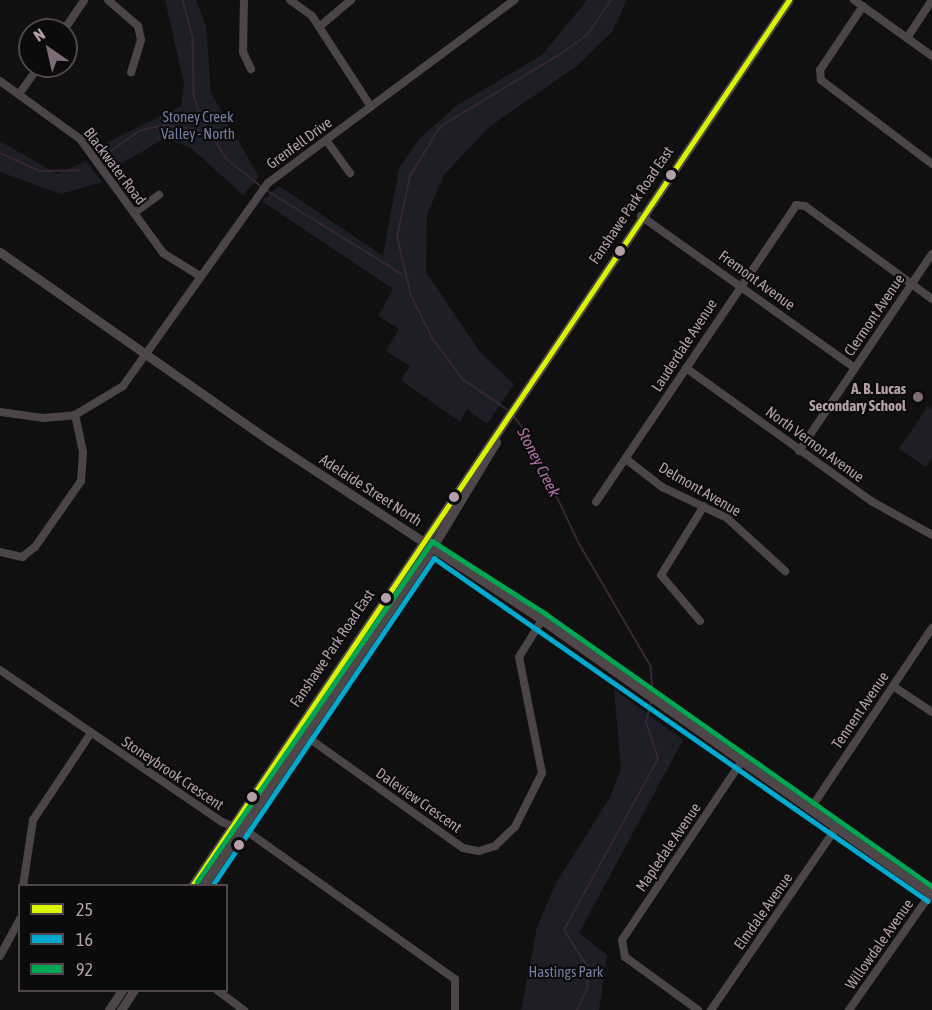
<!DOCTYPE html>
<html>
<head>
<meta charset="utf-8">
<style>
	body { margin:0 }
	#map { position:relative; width:932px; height:1010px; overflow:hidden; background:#111010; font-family:"Asap Condensed",sans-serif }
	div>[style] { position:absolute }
	.green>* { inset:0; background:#1d1e26 }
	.stream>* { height:1.5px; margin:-0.75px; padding:0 0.75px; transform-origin:0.75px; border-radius:0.75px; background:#372634 }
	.minor>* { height:8px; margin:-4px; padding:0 4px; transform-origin:4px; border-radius:4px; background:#4b4549 }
	.major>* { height:9px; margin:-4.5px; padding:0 4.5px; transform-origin:4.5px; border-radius:4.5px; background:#4d474a }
	.bus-1>* { height:4.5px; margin:-2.25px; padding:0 2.25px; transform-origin:2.25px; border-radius:2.25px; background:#daf400 }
	.bus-2>* { height:4.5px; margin:-2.25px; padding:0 2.25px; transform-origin:2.25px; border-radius:2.25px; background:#00a9ce }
	.bus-3>* { height:4.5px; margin:-2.25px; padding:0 2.25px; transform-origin:2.25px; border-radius:2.25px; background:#00a651 }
	.dots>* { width:16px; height:16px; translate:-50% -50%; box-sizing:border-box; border:3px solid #0c0b0b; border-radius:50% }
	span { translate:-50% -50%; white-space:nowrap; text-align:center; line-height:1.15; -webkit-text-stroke:4.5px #0c0b0b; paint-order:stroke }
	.park-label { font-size:15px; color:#747da1 }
	.street-label { font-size:15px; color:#b49fab }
	.poi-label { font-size:15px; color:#b49fab; font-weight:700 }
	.right { translate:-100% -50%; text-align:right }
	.water-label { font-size:16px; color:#b372a6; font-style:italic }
	.legend { position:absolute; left:18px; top:884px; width:210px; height:108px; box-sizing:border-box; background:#0c0b0b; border:2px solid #4f464b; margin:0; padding:8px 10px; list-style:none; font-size:18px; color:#b49fab }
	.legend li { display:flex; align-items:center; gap:12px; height:30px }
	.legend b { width:30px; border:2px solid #4f464b }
	.north { position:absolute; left:18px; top:18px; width:60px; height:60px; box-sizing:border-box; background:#0c0b0b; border:2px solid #4f464b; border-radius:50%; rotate:326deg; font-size:16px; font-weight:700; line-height:24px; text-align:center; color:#b49fab }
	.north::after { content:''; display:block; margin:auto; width:21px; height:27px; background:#7b6d75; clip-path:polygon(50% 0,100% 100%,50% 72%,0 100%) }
</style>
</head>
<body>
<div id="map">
	<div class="green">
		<i style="clip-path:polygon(165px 0,196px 0,206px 26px,211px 93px,259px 177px,243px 195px,191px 148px,165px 138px,116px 167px,102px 145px,181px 106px,184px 83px)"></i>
		<i style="clip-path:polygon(587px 0,627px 0,612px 32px,577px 66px,489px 127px,444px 175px,427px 215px,426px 272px,480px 352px,514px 384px,487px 424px,467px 409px,460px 422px,401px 380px,410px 366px,386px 351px,399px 329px,378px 316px,393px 289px,262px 201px,279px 186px,383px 256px,399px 168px,419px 139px,456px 106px,542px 55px)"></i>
		<i style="clip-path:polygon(0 141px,57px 174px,86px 161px,102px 182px,61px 194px,0 172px)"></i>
		<i style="clip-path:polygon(928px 406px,932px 409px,932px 458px,926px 467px,899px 449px)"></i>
		<i style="clip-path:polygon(614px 689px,683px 740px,579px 933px,607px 955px,599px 1010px,521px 1010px,537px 927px,556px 883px,610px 797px,621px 769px)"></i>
	</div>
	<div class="stream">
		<i style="left:183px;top:0;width:39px;rotate:75deg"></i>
		<i style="left:193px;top:38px;width:57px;rotate:89deg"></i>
		<i style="left:194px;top:95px;width:25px;rotate:72deg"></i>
		<i style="left:202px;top:119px;width:46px;rotate:58.4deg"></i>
		<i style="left:226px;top:158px;width:46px;rotate:38.9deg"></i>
		<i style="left:0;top:153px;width:44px;rotate:24.2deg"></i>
		<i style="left:40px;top:171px;width:39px;rotate:-1deg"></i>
		<i style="left:105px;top:155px;width:44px;rotate:-34.8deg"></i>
		<i style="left:141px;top:130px;width:25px;rotate:-12deg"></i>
		<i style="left:165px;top:125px;width:38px;rotate:9deg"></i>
		<i style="left:203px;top:131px;width:9px;rotate:41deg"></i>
		<i style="left:266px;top:190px;width:160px;rotate:31.7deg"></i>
		<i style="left:507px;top:410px;width:53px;rotate:-145.7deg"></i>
		<i style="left:463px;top:380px;width:52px;rotate:-126.4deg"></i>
		<i style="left:432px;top:338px;width:47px;rotate:-116.6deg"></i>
		<i style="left:411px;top:296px;width:61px;rotate:-103.3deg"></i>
		<i style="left:397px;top:237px;width:62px;rotate:-78deg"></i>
		<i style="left:410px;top:176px;width:57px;rotate:-58.5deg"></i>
		<i style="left:440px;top:127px;width:146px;rotate:-31.3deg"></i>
		<i style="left:565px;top:51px;width:29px;rotate:-36deg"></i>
		<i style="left:588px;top:34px;width:41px;rotate:-55.9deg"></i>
		<i style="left:513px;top:415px;width:23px;rotate:52deg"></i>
		<i style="left:527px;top:433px;width:122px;rotate:64.7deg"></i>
		<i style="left:579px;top:543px;width:143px;rotate:59.7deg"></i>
		<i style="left:651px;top:666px;width:26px;rotate:86deg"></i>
		<i style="left:577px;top:1010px;width:23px;rotate:-65deg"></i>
		<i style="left:587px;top:989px;width:21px;rotate:-87deg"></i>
		<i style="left:588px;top:968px;width:45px;rotate:-122.3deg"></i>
		<i style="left:564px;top:930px;width:195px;rotate:-61.2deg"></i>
		<i style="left:658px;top:759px;width:39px;rotate:-108deg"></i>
		<i style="left:646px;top:722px;width:20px;rotate:-75deg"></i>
	</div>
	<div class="minor">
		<i style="left:108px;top:0;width:40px;rotate:41deg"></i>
		<i style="left:138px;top:26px;width:14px;rotate:78deg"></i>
		<i style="left:141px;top:40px;width:34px;rotate:107deg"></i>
		<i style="left:244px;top:0;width:52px;rotate:91.1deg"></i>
		<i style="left:243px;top:52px;width:19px;rotate:65deg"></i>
		<i style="left:290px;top:0;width:27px;rotate:36deg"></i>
		<i style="left:312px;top:16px;width:108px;rotate:57deg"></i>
		<i style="left:854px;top:0;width:96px;rotate:35.7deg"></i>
		<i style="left:863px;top:6px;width:77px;rotate:123.9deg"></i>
		<i style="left:820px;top:70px;width:10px;rotate:84deg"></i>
		<i style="left:821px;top:80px;width:139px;rotate:37.1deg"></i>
		<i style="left:319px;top:27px;width:42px;rotate:-40.2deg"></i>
		<i style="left:64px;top:30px;width:36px;rotate:-56deg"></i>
		<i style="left:907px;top:38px;width:45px;rotate:-56.7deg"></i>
		<i style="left:0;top:81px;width:99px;rotate:35.9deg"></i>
		<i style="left:80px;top:139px;width:141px;rotate:53.9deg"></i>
		<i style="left:163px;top:253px;width:44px;rotate:31.9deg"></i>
		<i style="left:19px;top:94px;width:34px;rotate:-54deg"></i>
		<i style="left:326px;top:140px;width:41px;rotate:54deg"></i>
		<i style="left:134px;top:213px;width:31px;rotate:-36deg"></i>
		<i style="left:641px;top:216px;width:262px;rotate:35.4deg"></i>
		<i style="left:686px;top:368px;width:228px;rotate:35.7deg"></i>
		<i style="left:871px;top:501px;width:70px;rotate:29.1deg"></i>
		<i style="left:0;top:412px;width:43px;rotate:7.9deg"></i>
		<i style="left:43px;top:418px;width:32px;rotate:-5deg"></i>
		<i style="left:75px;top:415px;width:56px;rotate:-31.1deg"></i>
		<i style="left:123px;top:386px;width:249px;rotate:-54.5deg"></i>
		<i style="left:268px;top:183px;width:307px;rotate:-36.6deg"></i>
		<i style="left:799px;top:451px;width:238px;rotate:-56deg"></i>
		<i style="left:626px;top:459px;width:46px;rotate:37.9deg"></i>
		<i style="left:662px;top:487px;width:72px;rotate:25.5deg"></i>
		<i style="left:727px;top:518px;width:79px;rotate:42.4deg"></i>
		<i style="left:596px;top:502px;width:358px;rotate:-56deg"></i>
		<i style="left:796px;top:205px;width:9px;rotate:6deg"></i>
		<i style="left:805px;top:206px;width:157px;rotate:36.2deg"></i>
		<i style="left:0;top:552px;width:23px;rotate:13deg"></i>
		<i style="left:22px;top:557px;width:16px;rotate:-38deg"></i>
		<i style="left:35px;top:547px;width:80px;rotate:-55.1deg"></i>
		<i style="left:81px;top:481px;width:29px;rotate:-86deg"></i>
		<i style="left:83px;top:452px;width:38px;rotate:-102deg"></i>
		<i style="left:700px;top:621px;width:60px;rotate:-130.3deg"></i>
		<i style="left:661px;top:575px;width:81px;rotate:-58.1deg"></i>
		<i style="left:0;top:670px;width:269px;rotate:34.4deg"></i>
		<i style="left:222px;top:822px;width:28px;rotate:21deg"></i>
		<i style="left:248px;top:832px;width:254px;rotate:35.4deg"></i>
		<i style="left:455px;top:979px;width:31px;rotate:90deg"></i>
		<i style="left:893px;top:686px;width:47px;rotate:33.7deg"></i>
		<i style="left:303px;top:734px;width:196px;rotate:35.5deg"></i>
		<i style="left:463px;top:848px;width:16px;rotate:11deg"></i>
		<i style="left:479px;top:851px;width:17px;rotate:-17deg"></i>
		<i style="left:495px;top:846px;width:28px;rotate:-44deg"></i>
		<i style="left:515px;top:827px;width:60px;rotate:-63.4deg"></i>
		<i style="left:542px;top:773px;width:118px;rotate:-101.2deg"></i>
		<i style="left:519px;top:657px;width:44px;rotate:-58.1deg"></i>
		<i style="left:811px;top:808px;width:217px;rotate:-56.1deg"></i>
		<i style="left:23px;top:886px;width:67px;rotate:-81.4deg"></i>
		<i style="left:33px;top:820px;width:105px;rotate:-56.3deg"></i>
		<i style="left:0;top:956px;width:42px;rotate:-61.6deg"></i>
		<i style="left:217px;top:990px;width:34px;rotate:37deg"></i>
		<i style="left:698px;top:1010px;width:90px;rotate:-144deg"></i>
		<i style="left:625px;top:957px;width:17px;rotate:-100deg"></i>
		<i style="left:622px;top:940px;width:216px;rotate:-56.2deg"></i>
		<i style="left:711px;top:1010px;width:222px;rotate:-55.5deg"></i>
		<i style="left:849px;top:1010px;width:144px;rotate:-54.9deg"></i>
	</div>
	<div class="major">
		<i style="left:0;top:252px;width:330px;rotate:35deg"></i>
		<i style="left:270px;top:441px;width:326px;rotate:33.3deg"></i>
		<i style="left:542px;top:620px;width:477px;rotate:35.2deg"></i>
		<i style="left:192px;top:886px;width:1068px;rotate:-56.03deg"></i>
		<i style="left:203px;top:886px;width:408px;rotate:-55.9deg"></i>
		<i style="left:432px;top:548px;width:124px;rotate:-58.9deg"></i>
		<i style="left:109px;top:1010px;width:24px;rotate:-57deg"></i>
		<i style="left:121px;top:1010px;width:24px;rotate:-57deg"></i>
	</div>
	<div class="bus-1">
		<i style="left:192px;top:886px;width:1068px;rotate:-56.03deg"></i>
	</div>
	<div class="bus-2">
		<i style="left:212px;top:886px;width:396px;rotate:-55.9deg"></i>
		<i style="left:434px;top:558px;width:601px;rotate:34.77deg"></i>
	</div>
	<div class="bus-3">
		<i style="left:197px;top:882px;width:414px;rotate:-55.4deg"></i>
		<i style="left:432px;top:541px;width:135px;rotate:32.6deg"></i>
		<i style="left:546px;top:614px;width:472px;rotate:35.2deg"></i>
	</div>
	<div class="dots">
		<i style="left:671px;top:175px;background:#b49fab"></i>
		<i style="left:620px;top:251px;background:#b49fab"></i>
		<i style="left:918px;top:397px;background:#7b6d75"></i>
		<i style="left:454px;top:497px;background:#b49fab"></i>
		<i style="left:386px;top:598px;background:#b49fab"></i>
		<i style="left:252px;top:797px;background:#b49fab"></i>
		<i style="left:239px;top:845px;background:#b49fab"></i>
	</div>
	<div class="park-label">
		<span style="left:198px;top:125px">Stoney Creek<br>Valley - North</span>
		<span style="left:566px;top:972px">Hastings Park</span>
	</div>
	<div class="street-label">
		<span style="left:299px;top:143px;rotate:-36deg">Grenfell Drive</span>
		<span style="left:115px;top:166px;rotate:53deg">Blackwater Road</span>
		<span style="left:631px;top:205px;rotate:-56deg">Fanshawe Park Road East</span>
		<span style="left:757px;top:280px;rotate:36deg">Fremont Avenue</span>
		<span style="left:874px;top:315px;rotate:-56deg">Clermont Avenue</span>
		<span style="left:684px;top:345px;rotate:-57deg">Lauderdale Avenue</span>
		<span style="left:815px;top:444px;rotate:36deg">North Vernon Avenue</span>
		<span style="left:700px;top:489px;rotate:30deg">Delmont Avenue</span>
		<span style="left:371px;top:490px;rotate:33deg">Adelaide Street North</span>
		<span style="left:332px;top:648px;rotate:-56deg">Fanshawe Park Road East</span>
		<span style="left:860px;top:710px;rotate:-56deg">Tennent Avenue</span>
		<span style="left:173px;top:773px;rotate:34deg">Stoneybrook Crescent</span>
		<span style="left:419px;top:800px;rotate:35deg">Daleview Crescent</span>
		<span style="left:668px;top:847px;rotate:-56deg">Mapledale Avenue</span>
		<span style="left:763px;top:911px;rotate:-55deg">Elmdale Avenue</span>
		<span style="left:879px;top:944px;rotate:-55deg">Willowdale Avenue</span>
	</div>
	<div class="poi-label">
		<span class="right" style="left:906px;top:397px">A. B. Lucas<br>Secondary School</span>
	</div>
	<div class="water-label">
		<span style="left:539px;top:462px;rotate:63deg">Stoney Creek</span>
	</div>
	<ul class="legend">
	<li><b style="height:8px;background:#daf400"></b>25</li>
	<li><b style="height:8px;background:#00a9ce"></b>16</li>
	<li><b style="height:8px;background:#00a651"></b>92</li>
	</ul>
	<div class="north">N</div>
</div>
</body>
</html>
